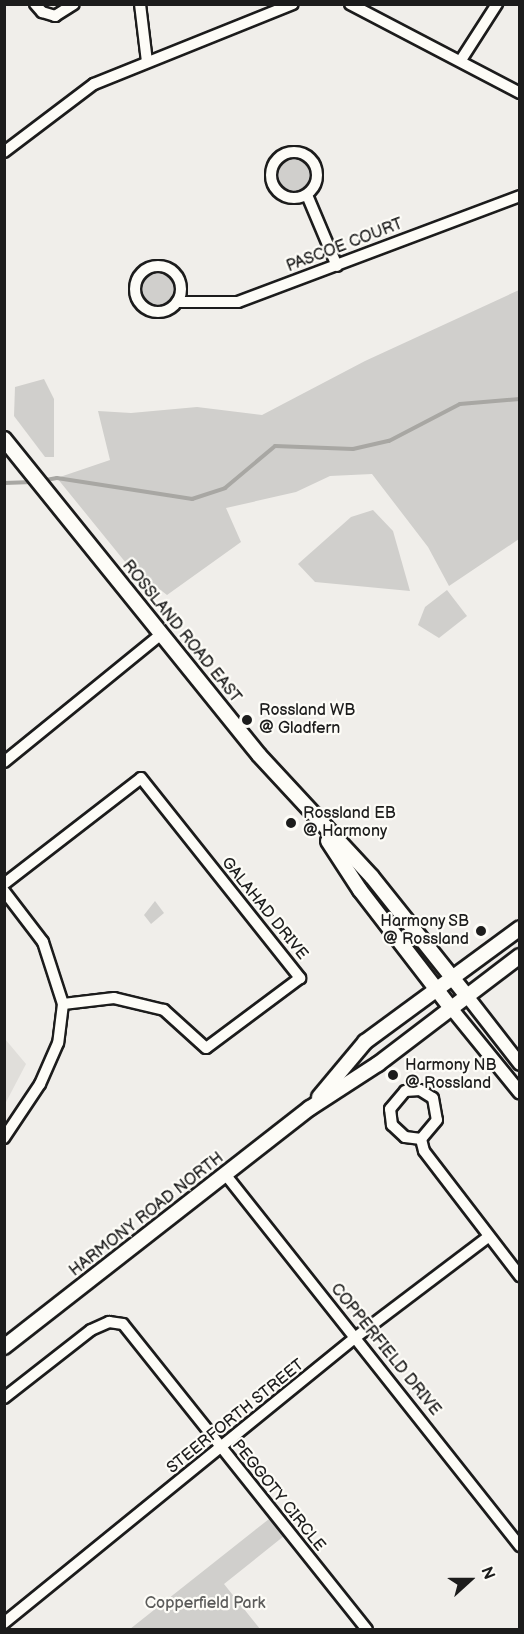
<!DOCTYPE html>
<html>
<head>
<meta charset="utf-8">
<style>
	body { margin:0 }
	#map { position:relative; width:524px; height:1634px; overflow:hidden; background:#f0eeea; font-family:"Balsamiq Sans",sans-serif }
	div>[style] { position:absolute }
	.built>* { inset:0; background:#e0deda }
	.green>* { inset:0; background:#d0cfcc }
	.round { border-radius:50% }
	.stream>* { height:4px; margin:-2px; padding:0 2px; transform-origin:2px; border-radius:2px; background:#a8a7a3 }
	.roads { filter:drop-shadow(2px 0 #1c1c1c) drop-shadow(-2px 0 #1c1c1c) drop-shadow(0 2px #1c1c1c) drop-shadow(0 -2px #1c1c1c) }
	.minor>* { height:10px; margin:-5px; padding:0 5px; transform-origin:5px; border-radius:5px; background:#fdfcf7 }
	.minor>.ring { margin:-5px; padding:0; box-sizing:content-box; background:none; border:10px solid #fdfcf7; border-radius:50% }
	.tertiary>* { height:12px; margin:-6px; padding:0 6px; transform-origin:6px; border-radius:6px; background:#fdfcf7 }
	.secondary>* { height:14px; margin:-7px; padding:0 7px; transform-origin:7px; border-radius:7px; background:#fdfcf7 }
	.dots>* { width:16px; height:16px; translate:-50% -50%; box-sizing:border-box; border:3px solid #fdfcf7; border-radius:50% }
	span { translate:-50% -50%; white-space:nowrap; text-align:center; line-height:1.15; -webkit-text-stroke:4.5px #fdfcf7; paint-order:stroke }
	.street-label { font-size:16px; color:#1c1c1c }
	.poi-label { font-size:16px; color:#1c1c1c }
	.left { translate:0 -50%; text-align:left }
	.right { translate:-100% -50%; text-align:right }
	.park-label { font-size:16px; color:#5b5b5a }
	.frame { position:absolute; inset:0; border:6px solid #1c1c1c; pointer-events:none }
	.north { position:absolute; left:440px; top:1550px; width:60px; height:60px; -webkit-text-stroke:4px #fdfcf7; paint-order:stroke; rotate:69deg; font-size:16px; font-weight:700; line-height:24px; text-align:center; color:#1c1c1c }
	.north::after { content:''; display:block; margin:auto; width:21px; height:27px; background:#1c1c1c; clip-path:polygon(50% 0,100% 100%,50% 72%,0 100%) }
</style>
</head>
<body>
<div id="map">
	<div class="built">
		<i style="clip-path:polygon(5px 1039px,26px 1064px,5px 1104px)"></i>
	</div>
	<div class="green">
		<i class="round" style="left:278px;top:159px;width:32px;height:32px"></i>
		<i class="round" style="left:142px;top:273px;width:32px;height:32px"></i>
		<i style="clip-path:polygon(519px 290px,519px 539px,449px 586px,428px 547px,372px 474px,330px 476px,296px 492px,226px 508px,241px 542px,167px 595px,126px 563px,57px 478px,110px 460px,98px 411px,131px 413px,197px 407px,262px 415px,365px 361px)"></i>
		<i style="clip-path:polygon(44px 379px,54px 399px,54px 457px,45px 457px,14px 416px,15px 387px)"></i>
		<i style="clip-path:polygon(373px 510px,393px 531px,410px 591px,315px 582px,298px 564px,351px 517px)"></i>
		<i style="clip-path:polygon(447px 590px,467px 616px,439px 638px,418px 625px,425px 607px)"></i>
		<i style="clip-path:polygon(155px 901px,164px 913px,151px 924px,144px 915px)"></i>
		<i style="clip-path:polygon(269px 1519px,284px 1536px,224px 1584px,260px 1629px,130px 1629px)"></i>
	</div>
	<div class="stream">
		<i style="left:41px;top:481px;width:16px;rotate:-11deg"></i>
		<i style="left:57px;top:478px;width:137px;rotate:8.8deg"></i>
		<i style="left:192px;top:499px;width:35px;rotate:-18deg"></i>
		<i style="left:225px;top:488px;width:65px;rotate:-40deg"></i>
		<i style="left:275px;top:446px;width:78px;rotate:2.2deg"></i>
		<i style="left:353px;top:449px;width:37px;rotate:-13deg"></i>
		<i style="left:389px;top:441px;width:80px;rotate:-27.5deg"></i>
		<i style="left:460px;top:404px;width:60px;rotate:-4.8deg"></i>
		<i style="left:4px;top:483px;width:29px;rotate:-2deg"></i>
	</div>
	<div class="roads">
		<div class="minor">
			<i style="left:35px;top:4px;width:11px;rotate:49deg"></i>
			<i style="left:42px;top:12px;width:14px;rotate:17deg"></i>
			<i style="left:55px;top:16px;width:22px;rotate:-32deg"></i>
			<i style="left:140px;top:4px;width:58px;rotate:83.1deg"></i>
			<i style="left:350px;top:4px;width:192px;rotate:27.6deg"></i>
			<i style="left:461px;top:60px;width:67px;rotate:-57.3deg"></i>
			<i class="ring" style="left:271px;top:152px;width:36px;height:36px"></i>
			<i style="left:4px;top:152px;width:113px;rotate:-37.1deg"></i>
			<i style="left:94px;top:84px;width:214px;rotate:-21.9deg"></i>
			<i style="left:307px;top:195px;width:77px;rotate:67.1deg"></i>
			<i class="ring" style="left:135px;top:266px;width:36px;height:36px"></i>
			<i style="left:177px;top:302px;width:61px"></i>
			<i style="left:238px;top:302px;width:301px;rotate:-20.6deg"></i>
			<i style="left:4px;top:762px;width:201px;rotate:-39.1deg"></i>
			<i style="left:4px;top:884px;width:173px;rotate:-37.7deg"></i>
			<i style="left:141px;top:778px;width:256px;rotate:51.5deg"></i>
			<i style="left:300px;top:978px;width:117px;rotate:143.3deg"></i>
			<i style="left:206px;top:1048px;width:57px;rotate:-137.9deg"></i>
			<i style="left:164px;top:1010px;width:51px;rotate:-166.5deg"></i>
			<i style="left:114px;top:998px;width:51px;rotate:173.3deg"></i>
			<i style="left:4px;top:891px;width:64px;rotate:52.6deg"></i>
			<i style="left:43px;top:942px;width:65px;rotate:72.1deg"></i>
			<i style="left:63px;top:1004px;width:39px;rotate:97deg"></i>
			<i style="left:58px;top:1043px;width:45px;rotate:113.7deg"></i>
			<i style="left:40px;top:1084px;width:65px;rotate:123.7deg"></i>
			<i style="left:421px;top:1139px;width:16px;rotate:-173deg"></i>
			<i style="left:405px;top:1137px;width:18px;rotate:-137deg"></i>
			<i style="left:392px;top:1125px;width:16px;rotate:-97deg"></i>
			<i style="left:390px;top:1109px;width:23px;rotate:-50deg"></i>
			<i style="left:405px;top:1091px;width:15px;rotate:-4deg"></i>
			<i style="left:420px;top:1090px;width:15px;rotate:32deg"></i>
			<i style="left:433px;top:1098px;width:22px;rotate:80deg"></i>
			<i style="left:437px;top:1120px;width:25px;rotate:130deg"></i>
			<i style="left:421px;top:1139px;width:12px;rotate:76deg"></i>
			<i style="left:424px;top:1151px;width:158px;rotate:52.5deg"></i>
			<i style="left:225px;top:1174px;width:475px;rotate:51.6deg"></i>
			<i style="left:4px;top:1398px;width:110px;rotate:-38deg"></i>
			<i style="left:91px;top:1330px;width:20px;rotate:-24deg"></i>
			<i style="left:109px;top:1322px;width:14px;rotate:8deg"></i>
			<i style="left:123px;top:1324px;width:391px;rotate:51.4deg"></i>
			<i style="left:4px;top:1623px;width:454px;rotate:-39.1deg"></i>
			<i style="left:356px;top:1337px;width:166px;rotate:-37.1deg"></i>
		</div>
		<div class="tertiary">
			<i style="left:467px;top:996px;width:86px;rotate:52.1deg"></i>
			<i style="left:451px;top:1008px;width:109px;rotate:50.9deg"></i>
		</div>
		<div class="secondary">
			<i style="left:4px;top:439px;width:406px;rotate:51.1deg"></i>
			<i style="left:259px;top:755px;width:166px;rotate:47.2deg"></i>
			<i style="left:372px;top:877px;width:152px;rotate:51.4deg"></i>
			<i style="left:328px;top:841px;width:59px;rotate:56.9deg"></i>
			<i style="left:360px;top:890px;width:149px;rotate:52.4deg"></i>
			<i style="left:319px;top:1097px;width:72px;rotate:-50.1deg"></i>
			<i style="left:365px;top:1042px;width:192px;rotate:-36.3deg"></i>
			<i style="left:4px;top:1347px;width:388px;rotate:-38deg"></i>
			<i style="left:310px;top:1108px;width:81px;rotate:-32.9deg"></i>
			<i style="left:378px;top:1064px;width:178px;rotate:-37.3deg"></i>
		</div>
	</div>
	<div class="dots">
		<i style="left:247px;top:720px;background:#1c1c1c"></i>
		<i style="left:291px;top:823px;background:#1c1c1c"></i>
		<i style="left:481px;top:931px;background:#1c1c1c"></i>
		<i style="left:393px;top:1075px;background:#1c1c1c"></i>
	</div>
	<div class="street-label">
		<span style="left:345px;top:246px;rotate:-21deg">PASCOE COURT</span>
		<span style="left:181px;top:632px;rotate:51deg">ROSSLAND ROAD EAST</span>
		<span style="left:264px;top:909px;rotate:51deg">GALAHAD DRIVE</span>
		<span style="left:147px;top:1215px;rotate:-38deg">HARMONY ROAD NORTH</span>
		<span style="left:385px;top:1350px;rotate:51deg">COPPERFIELD DRIVE</span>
		<span style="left:236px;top:1417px;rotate:-39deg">STEERFORTH STREET</span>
		<span style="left:278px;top:1496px;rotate:51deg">PEGGOTY CIRCLE</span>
	</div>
	<div class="poi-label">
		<span class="left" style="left:259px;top:720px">Rossland WB<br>@ Gladfern</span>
		<span class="left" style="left:303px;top:823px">Rossland EB<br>@ Harmony</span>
		<span class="right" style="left:469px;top:931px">Harmony SB<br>@ Rossland</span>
		<span class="left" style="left:405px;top:1075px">Harmony NB<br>@ Rossland</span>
	</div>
	<div class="park-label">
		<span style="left:205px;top:1604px">Copperfield Park</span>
	</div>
	<div class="frame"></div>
	<div class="north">N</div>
</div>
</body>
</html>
